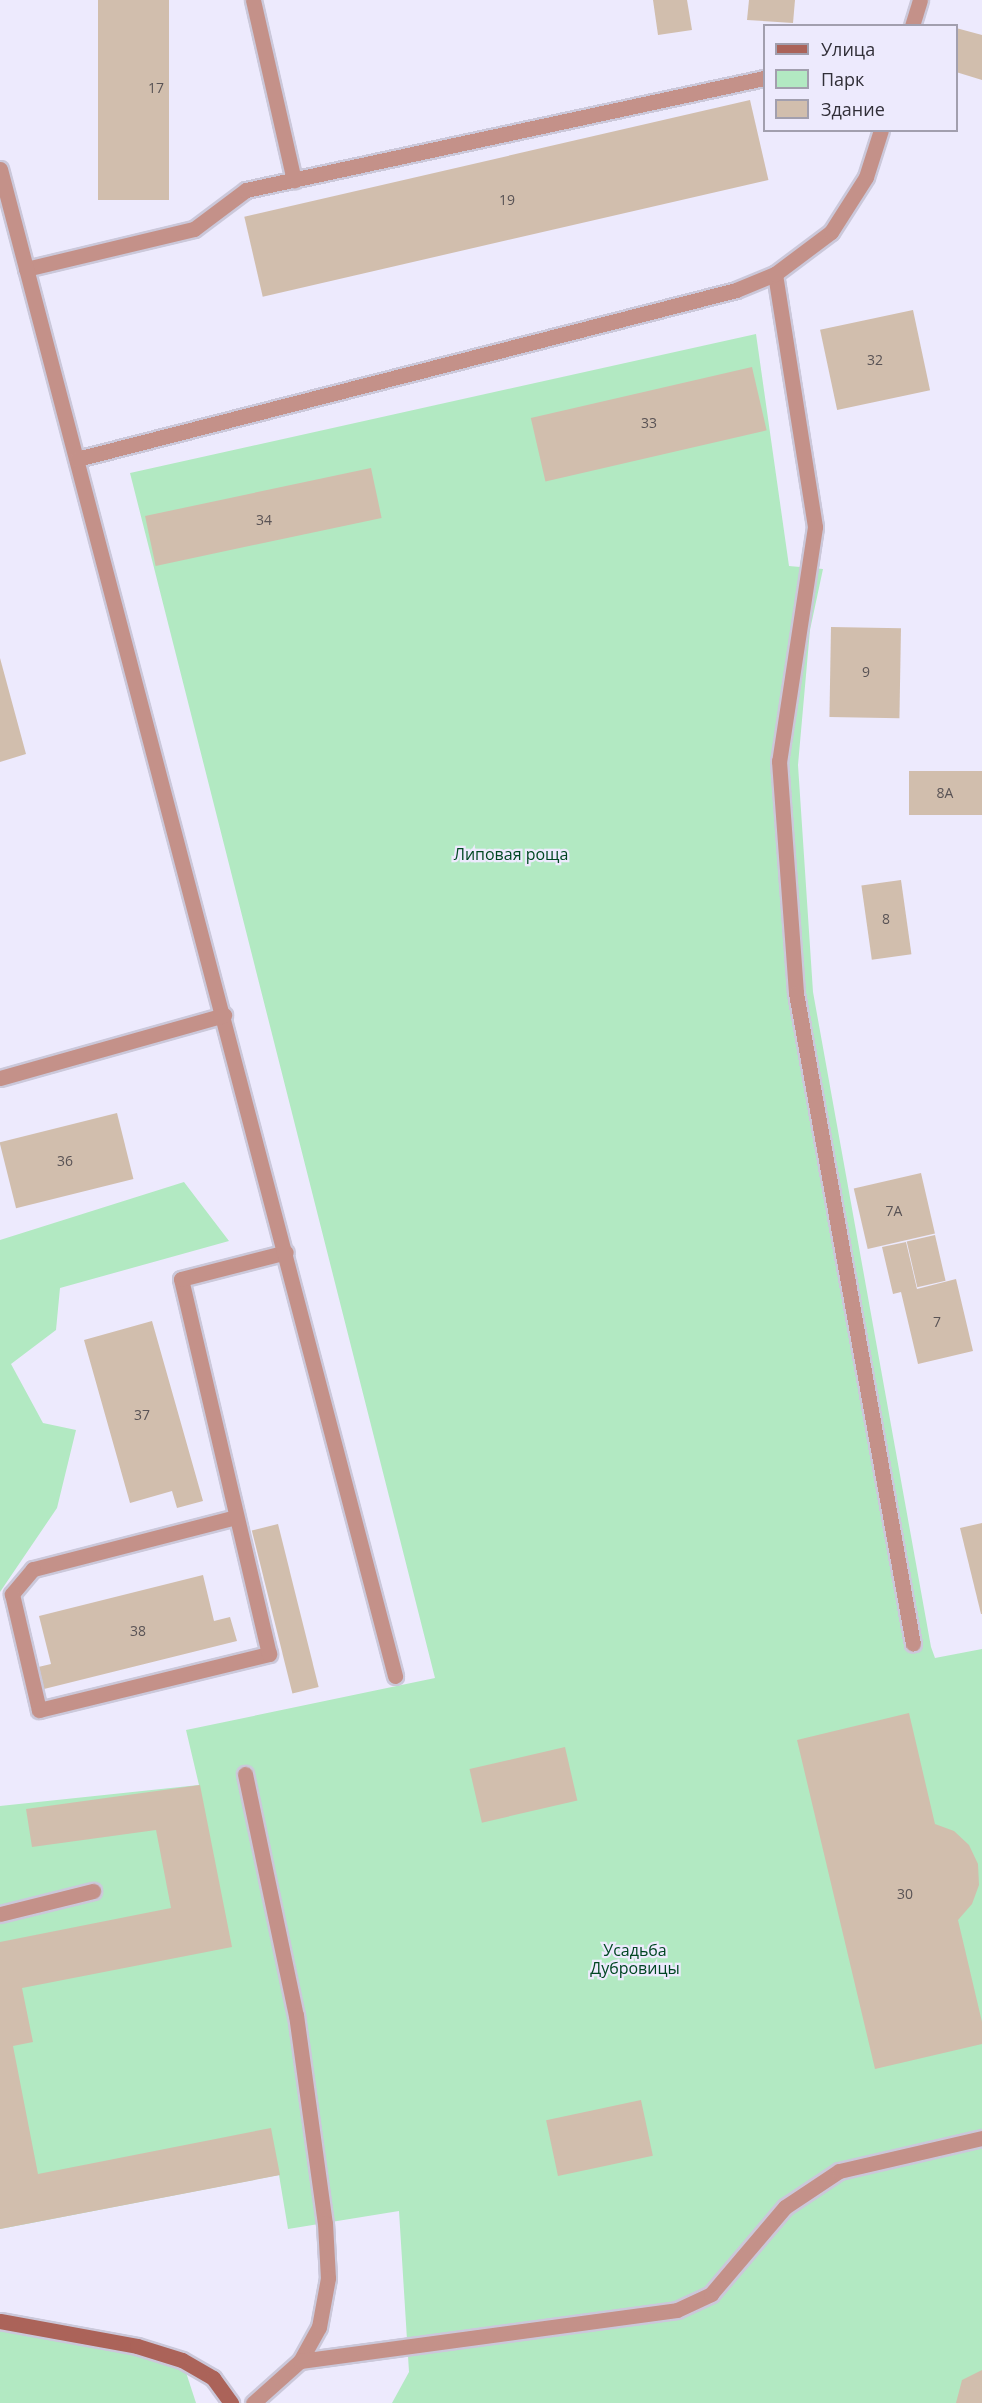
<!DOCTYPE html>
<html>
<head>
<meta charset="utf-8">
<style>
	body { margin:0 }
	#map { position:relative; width:982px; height:2403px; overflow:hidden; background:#edeafd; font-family:"Open Sans",sans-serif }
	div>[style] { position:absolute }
	.green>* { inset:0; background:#b2e9c2 }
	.building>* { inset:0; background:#d1bead; transform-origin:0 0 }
	.roads { filter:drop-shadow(2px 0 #cbc8da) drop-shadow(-2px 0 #cbc8da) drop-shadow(0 2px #cbc8da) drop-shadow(0 -2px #cbc8da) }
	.lane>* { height:15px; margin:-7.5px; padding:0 7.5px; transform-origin:7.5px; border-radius:7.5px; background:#c49189 }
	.street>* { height:15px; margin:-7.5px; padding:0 7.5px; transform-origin:7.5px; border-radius:7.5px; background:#c49189 }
	.secondary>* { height:15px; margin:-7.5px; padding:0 7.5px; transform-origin:7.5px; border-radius:7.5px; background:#ab6359 }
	span { translate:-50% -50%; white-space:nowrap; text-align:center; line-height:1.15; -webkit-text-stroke:4.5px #edeafd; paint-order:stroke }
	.number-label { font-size:14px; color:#595355 }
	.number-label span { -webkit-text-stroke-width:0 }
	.park-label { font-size:16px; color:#004622 }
	.legend { position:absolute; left:763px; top:24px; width:195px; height:108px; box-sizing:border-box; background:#edeafd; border:2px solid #a29fae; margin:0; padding:8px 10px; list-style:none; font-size:18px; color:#312f38 }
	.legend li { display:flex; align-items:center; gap:12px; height:30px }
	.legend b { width:30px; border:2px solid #a29fae }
</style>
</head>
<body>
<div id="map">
	<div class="green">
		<i style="clip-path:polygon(756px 334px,789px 566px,823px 569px,810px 630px,798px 765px,813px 992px,931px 1647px,935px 1658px,982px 1649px,982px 2403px,392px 2403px,409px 2372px,399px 2211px,288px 2229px,279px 2175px,0 2229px,0 1806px,199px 1785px,186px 1730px,435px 1678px,130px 473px)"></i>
		<i style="clip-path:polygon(184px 1182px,229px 1241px,60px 1288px,56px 1330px,11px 1364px,43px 1423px,76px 1430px,57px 1508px,0 1592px,0 1240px)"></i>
		<i style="clip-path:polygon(0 2322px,182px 2360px,196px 2403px,0 2403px)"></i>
	</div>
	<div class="building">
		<i style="left:98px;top:0;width:71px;height:200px"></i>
		<i style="clip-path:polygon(653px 0,687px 0,692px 30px,658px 35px)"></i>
		<i style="clip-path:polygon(749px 0,795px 0,793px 23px,747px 20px)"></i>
		<i style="clip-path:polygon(956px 28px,982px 35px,982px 80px,956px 72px)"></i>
		<i style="left:750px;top:100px;width:82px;height:519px;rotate:77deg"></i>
		<i style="left:913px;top:310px;width:82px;height:95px;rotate:78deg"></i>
		<i style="left:752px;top:367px;width:65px;height:227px;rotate:77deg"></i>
		<i style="left:371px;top:468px;width:51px;height:231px;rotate:78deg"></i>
		<i style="left:831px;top:627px;width:70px;height:90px;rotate:1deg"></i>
		<i style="clip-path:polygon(0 658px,26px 754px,0 762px)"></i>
		<i style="left:982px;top:771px;width:44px;height:73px;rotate:90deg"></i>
		<i style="left:901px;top:880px;width:75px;height:40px;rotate:82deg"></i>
		<i style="left:117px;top:1113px;width:68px;height:121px;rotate:76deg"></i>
		<i style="left:921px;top:1173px;width:62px;height:69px;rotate:77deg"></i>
		<i style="left:935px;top:1235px;width:47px;height:29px;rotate:77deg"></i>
		<i style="clip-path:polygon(906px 1242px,917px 1289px,956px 1279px,973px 1351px,918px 1364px,901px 1292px,893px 1294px,882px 1247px)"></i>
		<i style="clip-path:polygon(152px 1321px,203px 1501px,177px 1508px,172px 1491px,130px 1503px,84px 1340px)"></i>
		<i style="clip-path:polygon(982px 1523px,982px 1614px,981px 1614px,960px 1528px)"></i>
		<i style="left:278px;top:1524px;width:168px;height:27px;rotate:76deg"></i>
		<i style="clip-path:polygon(203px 1575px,214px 1621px,230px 1617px,237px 1641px,40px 1690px,34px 1668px,51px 1664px,39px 1616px)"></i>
		<i style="clip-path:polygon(909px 1713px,935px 1824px,954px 1831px,969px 1845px,978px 1864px,979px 1885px,972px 1904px,958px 1920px,982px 2022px,982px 2044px,875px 2069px,797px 1740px)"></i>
		<i style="left:565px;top:1747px;width:55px;height:98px;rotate:77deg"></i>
		<i style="clip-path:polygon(200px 1785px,232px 1947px,22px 1988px,33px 2042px,13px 2046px,38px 2174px,271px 2128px,280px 2175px,0 2229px,0 1942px,171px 1908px,156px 1830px,32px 1847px,26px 1809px)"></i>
		<i style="left:641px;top:2100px;width:57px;height:97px;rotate:78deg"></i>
		<i style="clip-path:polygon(982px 2370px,982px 2403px,956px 2403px,962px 2380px)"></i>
	</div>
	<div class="roads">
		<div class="lane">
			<i style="left:253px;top:0;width:185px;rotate:77.2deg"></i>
			<i style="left:26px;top:269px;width:173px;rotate:-13.4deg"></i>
			<i style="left:194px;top:229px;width:65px;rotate:-36.9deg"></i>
			<i style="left:246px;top:190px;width:530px;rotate:-12.2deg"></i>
			<i style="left:775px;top:274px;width:256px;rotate:81deg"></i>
			<i style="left:815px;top:527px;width:237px;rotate:98.7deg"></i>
			<i style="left:779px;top:761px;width:233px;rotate:85.8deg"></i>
			<i style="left:796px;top:993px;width:661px;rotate:79.81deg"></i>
			<i style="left:236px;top:1517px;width:210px;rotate:165.6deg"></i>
			<i style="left:33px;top:1569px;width:33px;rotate:130deg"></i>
			<i style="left:12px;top:1594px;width:119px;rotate:76.9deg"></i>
			<i style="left:39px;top:1710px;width:237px;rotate:-13.7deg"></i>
			<i style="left:269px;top:1654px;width:385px;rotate:-103.2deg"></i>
			<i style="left:181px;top:1279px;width:108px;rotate:-14.4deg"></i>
			<i style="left:245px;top:1774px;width:246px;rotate:78.1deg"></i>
			<i style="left:296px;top:2015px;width:210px;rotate:82.1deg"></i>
			<i style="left:325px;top:2223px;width:55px;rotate:86.9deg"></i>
			<i style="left:328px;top:2278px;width:50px;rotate:100.4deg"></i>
			<i style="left:319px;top:2327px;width:39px;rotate:119deg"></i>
			<i style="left:300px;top:2361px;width:63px;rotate:138.2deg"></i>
			<i style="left:0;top:1914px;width:96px;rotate:-13.9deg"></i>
			<i style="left:300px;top:2361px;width:380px;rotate:-7.7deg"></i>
			<i style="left:677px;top:2310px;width:38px;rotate:-25deg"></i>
			<i style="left:711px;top:2294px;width:114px;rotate:-49.6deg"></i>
			<i style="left:785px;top:2207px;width:65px;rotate:-33.7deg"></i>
			<i style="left:839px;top:2171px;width:147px;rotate:-13deg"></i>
		</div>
		<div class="street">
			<i style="left:912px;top:26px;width:27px;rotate:-73deg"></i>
			<i style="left:0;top:169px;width:1558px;rotate:75.31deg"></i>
			<i style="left:77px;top:459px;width:680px;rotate:-14.38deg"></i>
			<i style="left:736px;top:290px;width:42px;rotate:-22.3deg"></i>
			<i style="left:775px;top:274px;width:70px;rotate:-36.9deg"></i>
			<i style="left:831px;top:232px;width:65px;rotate:-57.5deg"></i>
			<i style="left:866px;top:177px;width:49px;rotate:-72.3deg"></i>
			<i style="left:0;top:1078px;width:233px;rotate:-15.7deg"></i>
		</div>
		<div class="secondary">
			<i style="left:0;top:2321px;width:139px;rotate:10.3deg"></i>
			<i style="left:137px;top:2346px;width:47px;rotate:17.3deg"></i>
			<i style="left:182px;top:2360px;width:36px;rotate:30deg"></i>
			<i style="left:213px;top:2378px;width:31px;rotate:54deg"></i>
		</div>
	</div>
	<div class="number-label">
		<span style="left:156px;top:88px">17</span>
		<span style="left:507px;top:200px">19</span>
		<span style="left:875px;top:360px">32</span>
		<span style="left:649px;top:423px">33</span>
		<span style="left:264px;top:520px">34</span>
		<span style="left:866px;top:672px">9</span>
		<span style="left:945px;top:793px">8А</span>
		<span style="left:886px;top:919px">8</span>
		<span style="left:65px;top:1161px">36</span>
		<span style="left:894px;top:1211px">7А</span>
		<span style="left:937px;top:1322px">7</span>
		<span style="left:142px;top:1415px">37</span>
		<span style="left:138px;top:1631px">38</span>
		<span style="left:905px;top:1894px">30</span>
	</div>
	<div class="park-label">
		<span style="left:511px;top:854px">Липовая роща</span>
		<span style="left:635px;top:1959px">Усадьба<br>Дубровицы</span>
	</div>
	<ul class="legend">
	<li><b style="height:8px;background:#ab6359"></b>Улица</li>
	<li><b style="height:16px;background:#b2e9c2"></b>Парк</li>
	<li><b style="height:16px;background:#d1bead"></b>Здание</li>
	</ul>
</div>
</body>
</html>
